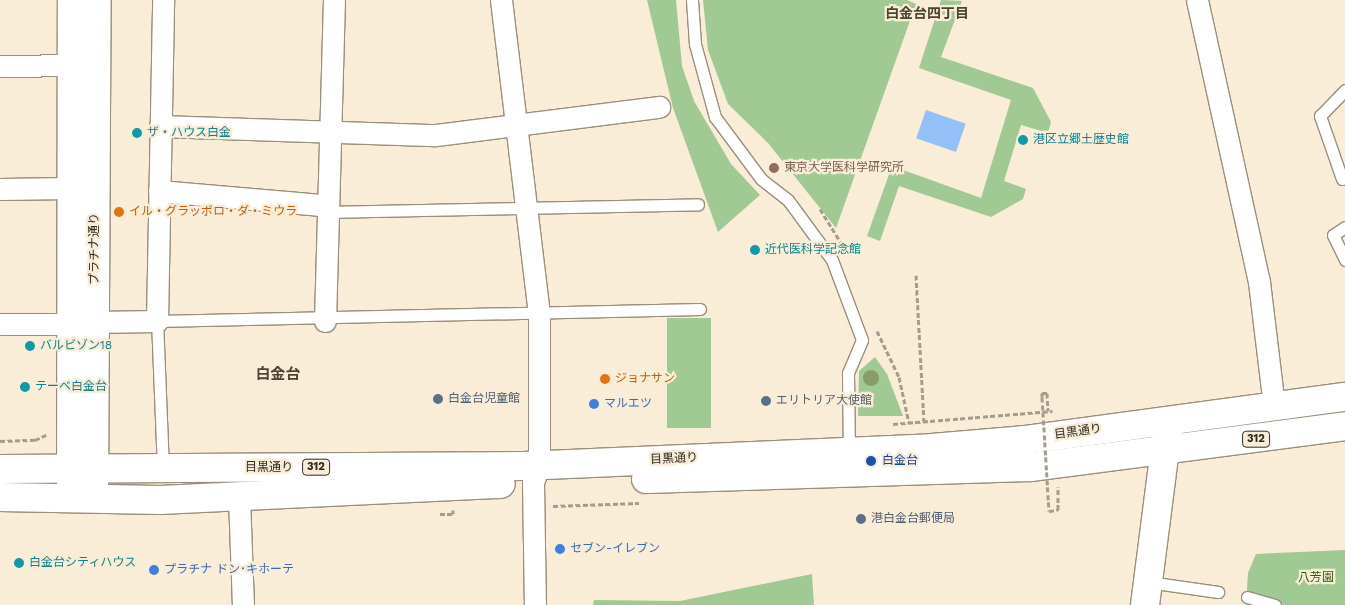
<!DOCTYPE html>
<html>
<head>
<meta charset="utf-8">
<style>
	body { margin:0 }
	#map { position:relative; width:1345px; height:605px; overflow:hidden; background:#f9edd7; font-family:"Work Sans","Noto Sans JP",sans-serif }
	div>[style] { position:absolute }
	.green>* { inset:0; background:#a1c993; transform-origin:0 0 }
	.water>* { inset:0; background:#93c1f7; transform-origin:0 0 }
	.path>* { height:3px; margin-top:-1.5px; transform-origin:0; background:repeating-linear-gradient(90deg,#a59c8c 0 5px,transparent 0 7.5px) }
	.roads { filter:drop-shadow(1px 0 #9a8f7b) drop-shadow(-1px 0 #9a8f7b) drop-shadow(0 1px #9a8f7b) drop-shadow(0 -1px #9a8f7b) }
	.lane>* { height:11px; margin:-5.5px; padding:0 5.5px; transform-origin:5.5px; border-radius:5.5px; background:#fff }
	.street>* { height:21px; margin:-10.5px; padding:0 10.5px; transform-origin:10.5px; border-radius:10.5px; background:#fff }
	.secondary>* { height:28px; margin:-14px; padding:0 14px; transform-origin:14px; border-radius:14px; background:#fff }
	.primary>* { height:28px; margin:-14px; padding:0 14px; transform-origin:14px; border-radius:14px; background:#fff }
	.path-bridge>* { height:3px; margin-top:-1.5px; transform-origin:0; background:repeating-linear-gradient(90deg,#a59c8c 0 5px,transparent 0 7.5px) }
	.trees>* { width:16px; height:16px; margin:-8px; border-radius:50%; background:#869d67 }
	.dots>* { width:14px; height:14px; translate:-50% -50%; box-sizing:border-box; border:2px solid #f9edd7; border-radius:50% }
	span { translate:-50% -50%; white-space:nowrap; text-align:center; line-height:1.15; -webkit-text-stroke:4.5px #f9edd7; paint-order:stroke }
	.shield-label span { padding:1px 4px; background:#f9edd7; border:1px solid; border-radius:4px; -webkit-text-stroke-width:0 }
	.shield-label { font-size:11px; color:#2e2a22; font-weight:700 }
	.culture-label { font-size:12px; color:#0d838f }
	.left { translate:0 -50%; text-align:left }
	.education-label { font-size:12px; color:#785e54 }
	.food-label { font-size:12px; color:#c56008 }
	.street-label { font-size:12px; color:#2e2a22 }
	.service-label { font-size:12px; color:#4e5e75 }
	.shop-label { font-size:12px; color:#366cbe }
	.transit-label { font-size:12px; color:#164399 }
	.park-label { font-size:12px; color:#275c0b }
	.neighbourhood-label { font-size:14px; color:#4d4332; font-weight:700 }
	.quarter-label { font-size:15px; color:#4d4332; font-weight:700 }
</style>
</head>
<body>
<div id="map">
	<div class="green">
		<i style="clip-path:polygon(647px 0,676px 0,682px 66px,694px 101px,731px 164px,760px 195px,718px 232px,673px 108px)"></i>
		<i style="clip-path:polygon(703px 0,907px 0,916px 4px,836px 228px,768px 143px,728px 104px,708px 50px)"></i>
		<i style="clip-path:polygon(941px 0,962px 1px,941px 57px,1033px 88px,1051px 122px,1048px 133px,1021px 125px,1004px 181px,1026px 189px,1023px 199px,991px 217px,899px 186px,880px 241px,867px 236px,892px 166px,981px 198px,1011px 100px,919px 68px)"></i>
		<i style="left:667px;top:318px;width:44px;height:110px"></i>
		<i style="clip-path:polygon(875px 357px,887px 374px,903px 416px,858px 416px,859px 371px)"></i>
		<i style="clip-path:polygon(1345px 550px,1345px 605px,1246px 605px,1248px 573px,1256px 554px)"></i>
		<i style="clip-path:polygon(812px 574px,814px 605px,593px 605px,594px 600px,680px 601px)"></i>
	</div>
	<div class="water">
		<i style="left:926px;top:110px;width:42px;height:30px;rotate:19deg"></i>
	</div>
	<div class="path">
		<i style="left:820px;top:209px;width:44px;rotate:58.1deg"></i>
		<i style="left:916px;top:275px;width:147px;rotate:86.9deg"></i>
		<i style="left:877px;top:331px;width:51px;rotate:64.4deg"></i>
		<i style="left:899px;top:377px;width:47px;rotate:77.7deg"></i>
		<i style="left:1042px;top:397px;width:4px;rotate:-90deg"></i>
		<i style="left:1042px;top:393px;width:5px"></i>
		<i style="left:1047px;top:393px;width:18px;rotate:87deg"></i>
		<i style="left:893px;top:424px;width:160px;rotate:-4.7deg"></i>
		<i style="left:0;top:441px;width:35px;rotate:-2deg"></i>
		<i style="left:35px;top:440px;width:14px;rotate:-25deg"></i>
		<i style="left:553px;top:506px;width:86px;rotate:-2deg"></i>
		<i style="left:1049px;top:511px;width:9px;rotate:-6deg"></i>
		<i style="left:1058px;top:510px;width:23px;rotate:-90deg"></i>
		<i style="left:440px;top:514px;width:13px"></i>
		<i style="left:453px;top:514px;width:4px;rotate:-90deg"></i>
	</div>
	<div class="roads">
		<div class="lane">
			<i style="left:692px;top:0;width:44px;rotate:86.1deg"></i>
			<i style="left:695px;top:44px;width:76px;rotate:74.7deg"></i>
			<i style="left:715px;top:117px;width:77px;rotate:53.4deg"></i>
			<i style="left:761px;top:179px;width:34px;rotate:38deg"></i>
			<i style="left:788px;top:200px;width:74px;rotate:53.7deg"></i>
			<i style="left:832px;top:260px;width:85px;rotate:69.4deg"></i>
			<i style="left:862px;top:340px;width:36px;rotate:113deg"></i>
			<i style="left:848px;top:373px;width:78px;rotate:89.3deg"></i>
			<i style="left:1342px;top:179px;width:67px;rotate:-109.2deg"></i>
			<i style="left:1320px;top:116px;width:36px;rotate:-46deg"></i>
			<i style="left:330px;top:212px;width:368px;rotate:-1.2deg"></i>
			<i style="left:1345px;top:227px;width:14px;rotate:146deg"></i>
			<i style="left:1333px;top:235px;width:28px;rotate:64deg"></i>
			<i style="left:163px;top:469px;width:148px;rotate:-92.3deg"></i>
			<i style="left:157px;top:321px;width:543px;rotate:-1.27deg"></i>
			<i style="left:1148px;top:582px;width:71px;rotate:8.1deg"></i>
			<i style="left:1247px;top:597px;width:29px;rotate:16deg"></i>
		</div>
		<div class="street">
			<i style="left:501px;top:0;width:318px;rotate:83.1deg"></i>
			<i style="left:539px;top:316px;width:149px;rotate:90deg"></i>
			<i style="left:539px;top:465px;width:18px;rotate:109deg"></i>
			<i style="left:533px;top:482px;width:123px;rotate:89.1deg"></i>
			<i style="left:1197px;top:0;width:289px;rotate:77.6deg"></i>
			<i style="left:1259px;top:282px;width:125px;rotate:83.1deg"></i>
			<i style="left:0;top:66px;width:87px;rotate:-0.7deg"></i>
			<i style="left:160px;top:126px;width:276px;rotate:1.9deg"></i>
			<i style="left:436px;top:135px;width:225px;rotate:-7.2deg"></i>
			<i style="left:0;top:189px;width:70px;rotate:-0.8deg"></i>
			<i style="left:159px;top:191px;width:163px;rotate:4.9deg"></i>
			<i style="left:321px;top:205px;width:11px;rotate:38deg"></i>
			<i style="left:325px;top:321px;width:321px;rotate:-88.4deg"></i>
			<i style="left:94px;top:322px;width:63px;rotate:-0.9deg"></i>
			<i style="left:157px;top:321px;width:321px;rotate:-88.9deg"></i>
			<i style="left:0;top:324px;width:69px"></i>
			<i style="left:239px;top:497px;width:108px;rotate:87.9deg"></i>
		</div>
		<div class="secondary">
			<i style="left:71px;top:498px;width:498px;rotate:-89.9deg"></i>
			<i style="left:94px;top:498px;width:498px;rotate:-89.7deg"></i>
			<i style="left:1145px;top:605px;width:180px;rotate:-82.7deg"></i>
		</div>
		<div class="primary">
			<i style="left:0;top:469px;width:523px;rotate:-0.33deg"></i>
			<i style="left:523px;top:466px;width:397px;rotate:-2.5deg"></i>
			<i style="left:920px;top:449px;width:105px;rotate:-4.9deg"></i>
			<i style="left:1025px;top:440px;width:323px;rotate:-7.7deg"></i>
			<i style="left:646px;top:479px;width:385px;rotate:-1.8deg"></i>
			<i style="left:1031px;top:467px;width:317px;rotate:-7.4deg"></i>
			<i style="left:0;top:497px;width:160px;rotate:1.1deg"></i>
			<i style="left:160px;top:500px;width:341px;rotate:-2.7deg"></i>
		</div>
	</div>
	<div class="path-bridge">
		<i style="left:1042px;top:397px;width:114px;rotate:86.5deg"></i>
	</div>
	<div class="trees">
		<i style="left:871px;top:378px"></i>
	</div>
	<div class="dots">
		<i style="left:137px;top:133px;background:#0f9aa8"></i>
		<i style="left:1023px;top:140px;background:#0f9aa8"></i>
		<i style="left:774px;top:168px;background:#8d6e63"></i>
		<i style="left:119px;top:212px;background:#e8710a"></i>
		<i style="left:755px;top:250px;background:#0f9aa8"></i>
		<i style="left:30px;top:346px;background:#0f9aa8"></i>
		<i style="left:605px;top:379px;background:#e8710a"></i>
		<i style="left:25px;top:387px;background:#0f9aa8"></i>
		<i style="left:438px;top:399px;background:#5c6f8a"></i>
		<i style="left:766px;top:401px;background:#5c6f8a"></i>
		<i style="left:594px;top:404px;background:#3f7fe0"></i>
		<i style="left:871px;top:461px;background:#1a4fb4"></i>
		<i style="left:861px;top:519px;background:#5c6f8a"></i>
		<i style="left:560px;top:549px;background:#3f7fe0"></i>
		<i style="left:19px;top:563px;background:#0f9aa8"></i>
		<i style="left:154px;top:570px;background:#3f7fe0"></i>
	</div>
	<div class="shield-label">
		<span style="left:1256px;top:439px">312</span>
		<span style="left:316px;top:467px">312</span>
	</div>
	<div class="culture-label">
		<span class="left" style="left:147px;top:133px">ザ・ハウス白金</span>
		<span class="left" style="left:1033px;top:140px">港区立郷土歴史館</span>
		<span class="left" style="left:765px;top:250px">近代医科学記念館</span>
		<span class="left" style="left:40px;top:346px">バルビゾン18</span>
		<span class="left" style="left:35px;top:387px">テーベ白金台</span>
		<span class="left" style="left:29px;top:563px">白金台シティハウス</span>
	</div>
	<div class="education-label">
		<span class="left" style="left:784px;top:168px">東京大学医科学研究所</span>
	</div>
	<div class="food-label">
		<span class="left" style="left:129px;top:212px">イル・グラッポロ・ダ・ミウラ</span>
		<span class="left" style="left:615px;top:379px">ジョナサン</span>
	</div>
	<div class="street-label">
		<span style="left:95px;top:249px;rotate:-90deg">プラチナ通り</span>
		<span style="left:1078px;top:432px;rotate:-8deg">目黒通り</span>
		<span style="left:674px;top:459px;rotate:-3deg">目黒通り</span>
		<span style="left:269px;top:468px">目黒通り</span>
	</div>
	<div class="service-label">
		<span class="left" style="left:448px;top:399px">白金台児童館</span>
		<span class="left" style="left:776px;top:401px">エリトリア大使館</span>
		<span class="left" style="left:871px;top:519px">港白金台郵便局</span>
	</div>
	<div class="shop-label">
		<span class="left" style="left:604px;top:404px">マルエツ</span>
		<span class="left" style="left:570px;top:549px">セブン-イレブン</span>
		<span class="left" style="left:164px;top:570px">プラチナ ドン･キホーテ</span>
	</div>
	<div class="transit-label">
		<span class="left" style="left:882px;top:461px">白金台</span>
	</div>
	<div class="park-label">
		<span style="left:1316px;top:578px">八芳園</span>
	</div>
	<div class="neighbourhood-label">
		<span style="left:927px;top:13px">白金台四丁目</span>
	</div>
	<div class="quarter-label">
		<span style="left:278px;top:375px">白金台</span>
	</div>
</div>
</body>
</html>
